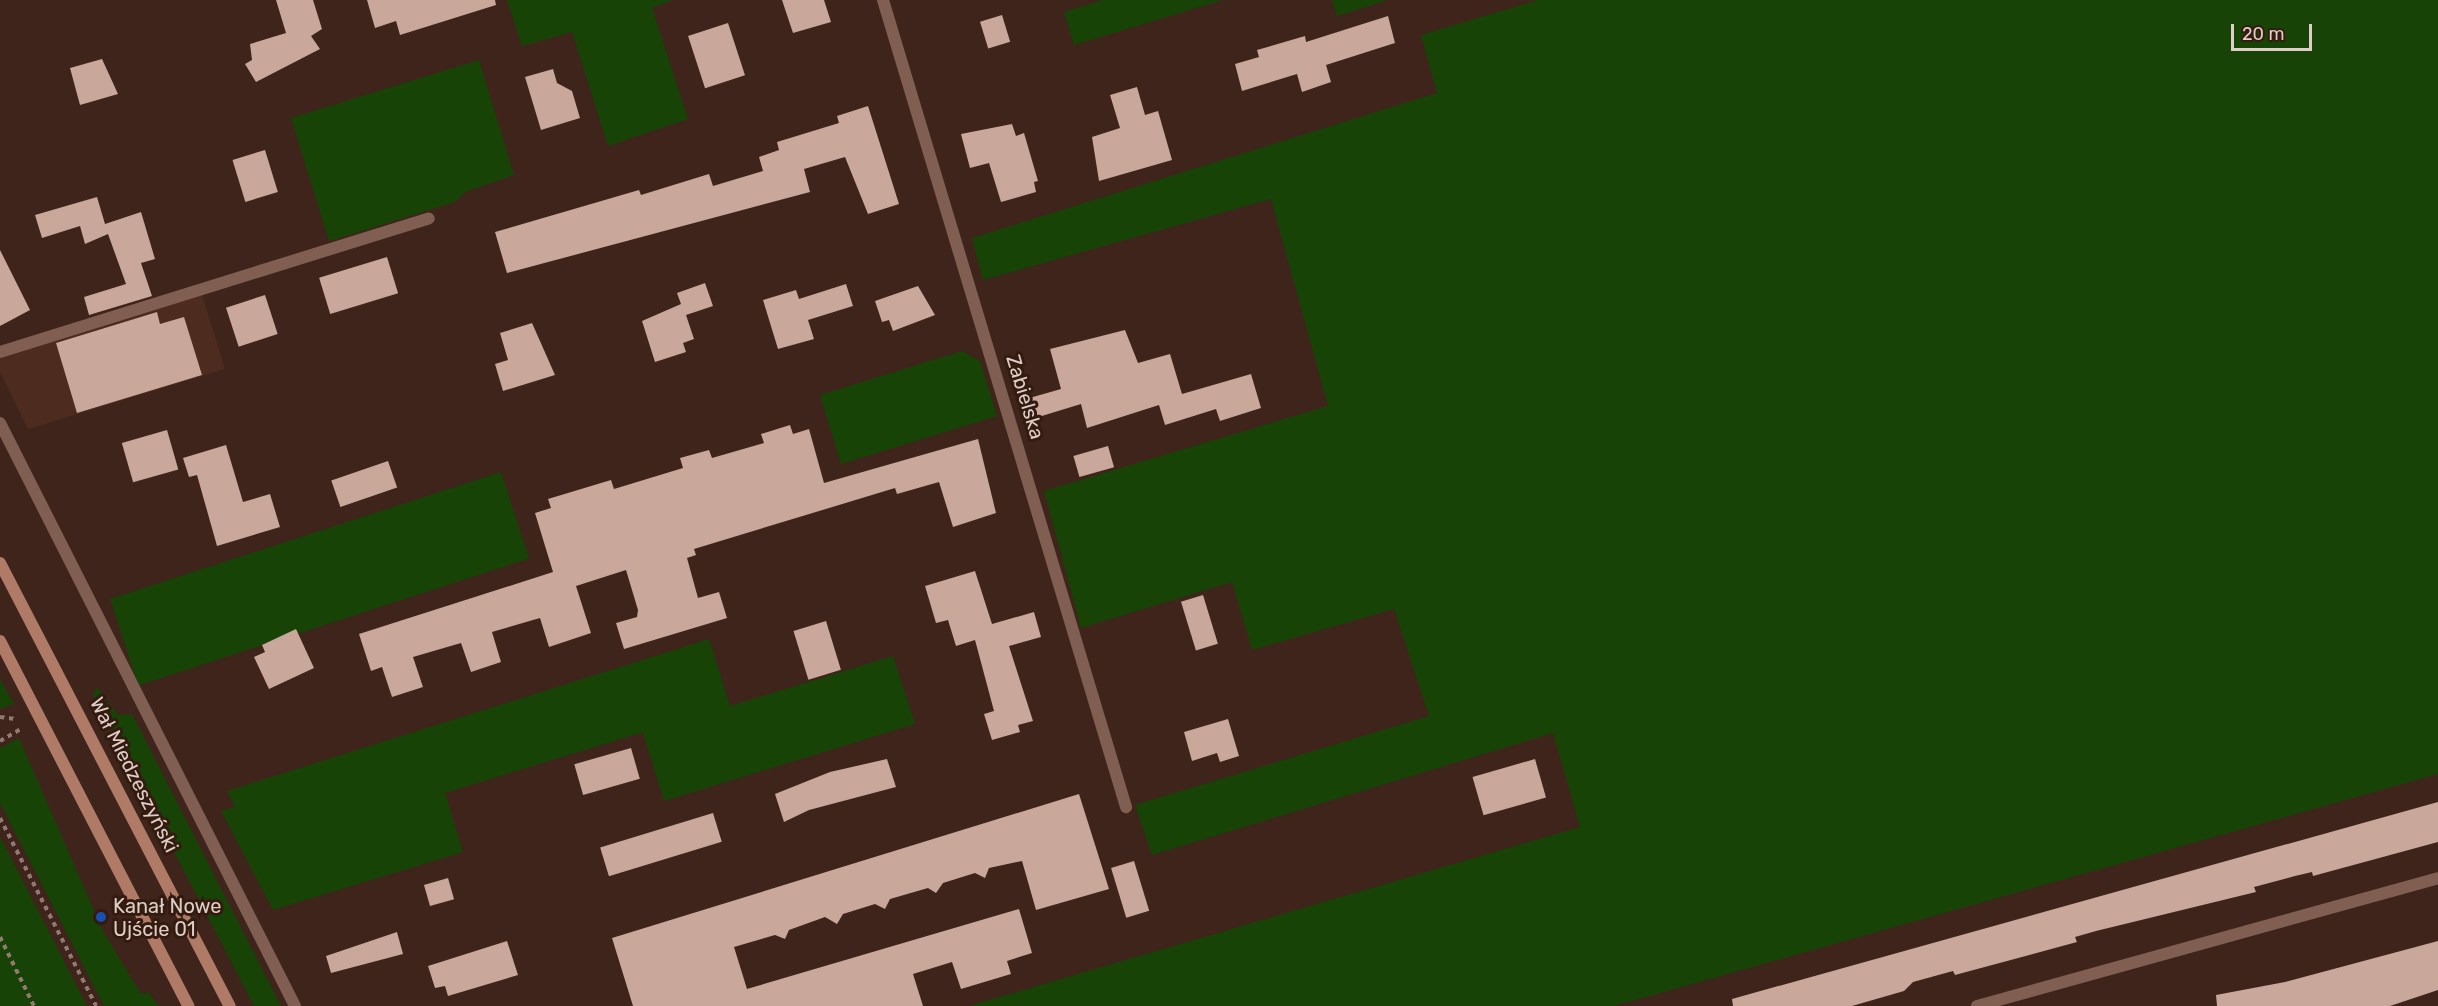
<!DOCTYPE html>
<html>
<head>
<meta charset="utf-8">
<style>
	body { margin:0 }
	#map { position:relative; width:2438px; height:1006px; overflow:hidden; background:#3e241a; font-family:Rubik,sans-serif }
	div>[style] { position:absolute }
	.built>* { inset:0; background:#4d2c1f }
	.green>* { inset:0; background:#174406; transform-origin:0 0 }
	.building>* { inset:0; background:#c9a89b; transform-origin:0 0 }
	.path>* { height:4px; margin-top:-2px; transform-origin:0; background:repeating-linear-gradient(90deg,#907a72 0 4.5px,transparent 0 9px) }
	.service>* { height:12px; margin:-6px; padding:0 6px; transform-origin:6px; border-radius:6px; background:#805e52 }
	.minor>* { height:12px; margin:-6px; padding:0 6px; transform-origin:6px; border-radius:6px; background:#805e52 }
	.secondary>* { height:12px; margin:-6px; padding:0 6px; transform-origin:6px; border-radius:6px; background:#af7a66 }
	.dots>* { width:16px; height:16px; translate:-50% -50%; box-sizing:border-box; border:3px solid #341b10; border-radius:50% }
	span { translate:-50% -50%; white-space:nowrap; text-align:center; line-height:1.15; -webkit-text-stroke:6px #341b10; paint-order:stroke }
	.street-label { font-size:20px; color:#dfcec7 }
	.poi-label { font-size:20px; color:#dfcec7 }
	.left { translate:0 -50%; text-align:left }
	.scale { position:absolute; left:2231px; top:24px; width:81px; height:27px; box-sizing:border-box; border:3px solid #dfcec7; border-top:0; padding-left:8px; font-size:18px; line-height:21px; white-space:nowrap; color:#dfcec7; -webkit-text-stroke:4px #341b10; paint-order:stroke }
</style>
</head>
<body>
<div id="map">
	<div class="built">
		<i style="clip-path:polygon(202px 295px,225px 369px,28px 429px,0 372px,0 358px)"></i>
	</div>
	<div class="green">
		<i style="clip-path:polygon(507px 0,673px 0,652px 8px,688px 119px,608px 146px,572px 32px,522px 46px)"></i>
		<i style="clip-path:polygon(1103px 0,1223px 0,1074px 45px,1064px 12px)"></i>
		<i style="clip-path:polygon(1332px 0,1388px 0,1337px 16px)"></i>
		<i style="clip-path:polygon(1538px 0,2438px 0,2438px 774px,1614px 1006px,969px 1006px,1580px 827px,1553px 733px,1152px 855px,1135px 805px,1429px 716px,1394px 609px,1252px 650px,1232px 582px,1081px 628px,1044px 491px,1328px 406px,1271px 199px,983px 280px,972px 238px,1437px 93px,1421px 35px)"></i>
		<i style="clip-path:polygon(479px 60px,514px 175px,465px 192px,455px 202px,329px 241px,291px 118px)"></i>
		<i style="clip-path:polygon(962px 351px,980px 361px,997px 416px,841px 464px,820px 395px)"></i>
		<i style="left:501px;top:472px;width:91px;height:411px;rotate:72deg"></i>
		<i style="clip-path:polygon(709px 639px,730px 706px,893px 656px,915px 724px,664px 801px,643px 733px,637px 734px,445px 793px,463px 852px,273px 910px,221px 811px,235px 807px,227px 791px)"></i>
		<i style="clip-path:polygon(0 679px,14px 704px,0 709px)"></i>
		<i style="clip-path:polygon(97px 687px,118px 715px,132px 714px,281px 1006px,254px 1006px,93px 695px)"></i>
		<i style="clip-path:polygon(19px 738px,103px 931px,141px 994px,148px 992px,159px 1006px,104px 1006px,0 803px,0 748px)"></i>
		<i style="clip-path:polygon(0 837px,9px 854px,87px 1006px,0 1006px)"></i>
	</div>
	<div class="building">
		<i style="clip-path:polygon(276px 0,313px 0,322px 29px,311px 36px,320px 49px,256px 82px,245px 64px,252px 60px,250px 44px,286px 33px)"></i>
		<i style="clip-path:polygon(367px 0,495px 0,496px 5px,400px 35px,396px 21px,375px 28px)"></i>
		<i style="clip-path:polygon(782px 0,824px 0,831px 22px,793px 33px)"></i>
		<i style="left:1002px;top:15px;width:28px;height:23px;rotate:73deg"></i>
		<i style="clip-path:polygon(1388px 16px,1395px 43px,1326px 65px,1331px 82px,1302px 92px,1297px 74px,1242px 91px,1235px 64px,1259px 57px,1257px 50px,1305px 36px,1306px 42px)"></i>
		<i style="left:728px;top:23px;width:55px;height:42px;rotate:72deg"></i>
		<i style="clip-path:polygon(102px 59px,118px 94px,80px 105px,70px 68px)"></i>
		<i style="clip-path:polygon(553px 69px,557px 83px,572px 91px,580px 118px,541px 130px,525px 77px)"></i>
		<i style="clip-path:polygon(1137px 87px,1145px 115px,1158px 111px,1172px 160px,1099px 181px,1092px 137px,1120px 128px,1110px 95px)"></i>
		<i style="clip-path:polygon(868px 106px,899px 204px,868px 214px,845px 157px,804px 169px,810px 192px,507px 273px,495px 232px,639px 190px,641px 195px,709px 174px,713px 186px,763px 171px,759px 157px,779px 150px,777px 142px,839px 123px,837px 116px)"></i>
		<i style="clip-path:polygon(1012px 124px,1016px 136px,1024px 133px,1038px 181px,1034px 182px,1036px 192px,1001px 202px,989px 163px,970px 168px,961px 134px)"></i>
		<i style="left:265px;top:150px;width:44px;height:34px;rotate:73deg"></i>
		<i style="clip-path:polygon(97px 197px,105px 224px,141px 212px,155px 259px,141px 263px,152px 296px,89px 315px,84px 297px,126px 284px,108px 234px,85px 244px,80px 226px,42px 238px,35px 215px)"></i>
		<i style="clip-path:polygon(0 250px,30px 310px,0 326px)"></i>
		<i style="left:387px;top:257px;width:38px;height:71px;rotate:73deg"></i>
		<i style="clip-path:polygon(705px 283px,713px 306px,686px 315px,694px 339px,683px 343px,686px 352px,655px 362px,642px 321px,681px 304px,677px 293px)"></i>
		<i style="clip-path:polygon(846px 284px,853px 306px,808px 320px,814px 339px,778px 349px,763px 300px,796px 290px,799px 299px)"></i>
		<i style="clip-path:polygon(918px 286px,935px 315px,893px 331px,889px 320px,882px 322px,875px 301px)"></i>
		<i style="left:265px;top:295px;width:41px;height:41px;rotate:72deg"></i>
		<i style="clip-path:polygon(157px 312px,160px 324px,184px 317px,202px 375px,77px 413px,56px 343px)"></i>
		<i style="clip-path:polygon(532px 323px,555px 375px,503px 391px,495px 364px,508px 360px,500px 333px)"></i>
		<i style="clip-path:polygon(1125px 330px,1138px 363px,1170px 354px,1182px 394px,1251px 374px,1261px 408px,1220px 421px,1216px 409px,1165px 425px,1159px 405px,1087px 428px,1081px 404px,1032px 419px,1026px 399px,1061px 389px,1050px 349px)"></i>
		<i style="clip-path:polygon(790px 425px,793px 434px,809px 429px,824px 483px,978px 439px,996px 513px,953px 527px,939px 482px,897px 494px,895px 488px,694px 549px,696px 555px,687px 558px,698px 598px,719px 592px,727px 618px,624px 649px,616px 623px,637px 617px,638px 610px,626px 570px,576px 586px,591px 633px,549px 647px,540px 618px,492px 632px,501px 662px,471px 672px,461px 643px,413px 657px,423px 687px,392px 697px,382px 667px,371px 671px,359px 634px,553px 572px,535px 513px,551px 508px,548px 499px,611px 480px,614px 489px,683px 468px,680px 458px,709px 450px,712px 458px,764px 443px,761px 434px)"></i>
		<i style="left:167px;top:430px;width:41px;height:47px;rotate:74deg"></i>
		<i style="clip-path:polygon(226px 445px,243px 502px,270px 494px,280px 527px,217px 546px,197px 475px,189px 477px,183px 458px)"></i>
		<i style="left:1108px;top:446px;width:22px;height:36px;rotate:74deg"></i>
		<i style="left:388px;top:461px;width:28px;height:60px;rotate:71deg"></i>
		<i style="clip-path:polygon(975px 571px,992px 624px,1034px 612px,1041px 637px,1009px 646px,1033px 721px,1018px 725px,1020px 732px,992px 740px,984px 714px,994px 711px,975px 640px,956px 646px,948px 620px,936px 623px,925px 586px)"></i>
		<i style="left:1203px;top:595px;width:51px;height:23px;rotate:73deg"></i>
		<i style="left:826px;top:621px;width:51px;height:34px;rotate:73deg"></i>
		<i style="clip-path:polygon(296px 629px,314px 668px,269px 689px,254px 657px,265px 652px,262px 645px)"></i>
		<i style="clip-path:polygon(1228px 719px,1239px 756px,1220px 762px,1217px 753px,1192px 761px,1184px 732px)"></i>
		<i style="left:631px;top:748px;width:32px;height:59px;rotate:74deg"></i>
		<i style="clip-path:polygon(887px 759px,896px 787px,809px 810px,784px 822px,775px 794px,830px 772px)"></i>
		<i style="left:1535px;top:759px;width:40px;height:65px;rotate:74deg"></i>
		<i style="clip-path:polygon(1079px 794px,1109px 889px,1036px 910px,1022px 861px,989px 868px,985px 878px,975px 873px,943px 883px,936px 893px,928px 888px,890px 899px,885px 909px,875px 904px,843px 914px,837px 924px,825px 917px,789px 930px,785px 939px,775px 935px,734px 947px,747px 989px,1019px 909px,1032px 953px,1007px 961px,1011px 974px,961px 989px,952px 962px,913px 974px,923px 1006px,633px 1006px,612px 938px)"></i>
		<i style="clip-path:polygon(2438px 802px,2438px 842px,2313px 876px,2312px 872px,2295px 876px,2254px 887px,2256px 892px,2096px 931px,2075px 937px,2077px 942px,1955px 975px,1953px 971px,1913px 982px,1904px 991px,1852px 1006px,1733px 1006px,1732px 999px)"></i>
		<i style="left:713px;top:813px;width:30px;height:118px;rotate:73deg"></i>
		<i style="left:1134px;top:861px;width:52px;height:24px;rotate:73deg"></i>
		<i style="left:448px;top:878px;width:22px;height:25px;rotate:74deg"></i>
		<i style="clip-path:polygon(397px 932px,403px 954px,331px 973px,326px 956px)"></i>
		<i style="clip-path:polygon(507px 941px,518px 975px,448px 996px,445px 986px,435px 988px,428px 966px)"></i>
		<i style="clip-path:polygon(2438px 941px,2438px 990px,2390px 1006px,2217px 1006px,2216px 995px,2285px 982px)"></i>
	</div>
	<div class="path">
		<i style="left:0;top:717px;width:15px;rotate:8deg"></i>
		<i style="left:0;top:741px;width:24px;rotate:-30deg"></i>
		<i style="left:0;top:818px;width:211px;rotate:62.9deg"></i>
		<i style="left:0;top:937px;width:77px;rotate:63.8deg"></i>
	</div>
	<div class="service">
		<i style="left:0;top:352px;width:449px;rotate:-17.3deg"></i>
		<i style="left:0;top:423px;width:653px;rotate:63.16deg"></i>
		<i style="left:1977px;top:1006px;width:478px;rotate:-15.5deg"></i>
	</div>
	<div class="minor">
		<i style="left:883px;top:0;width:843px;rotate:73.24deg"></i>
	</div>
	<div class="secondary">
		<i style="left:0;top:563px;width:499px;rotate:62.6deg"></i>
		<i style="left:0;top:641px;width:411px;rotate:62.7deg"></i>
	</div>
	<div class="dots">
		<i style="left:101px;top:917px;background:#1a4fb4"></i>
	</div>
	<div class="street-label">
		<span style="left:1025px;top:397px;rotate:73deg">Zabielska</span>
		<span style="left:134px;top:775px;rotate:63deg">Wał Miedzeszyński</span>
	</div>
	<div class="poi-label">
		<span class="left" style="left:113px;top:918px">Kanał Nowe<br>Ujście 01</span>
	</div>
	<div class="scale">20 m</div>
</div>
</body>
</html>
